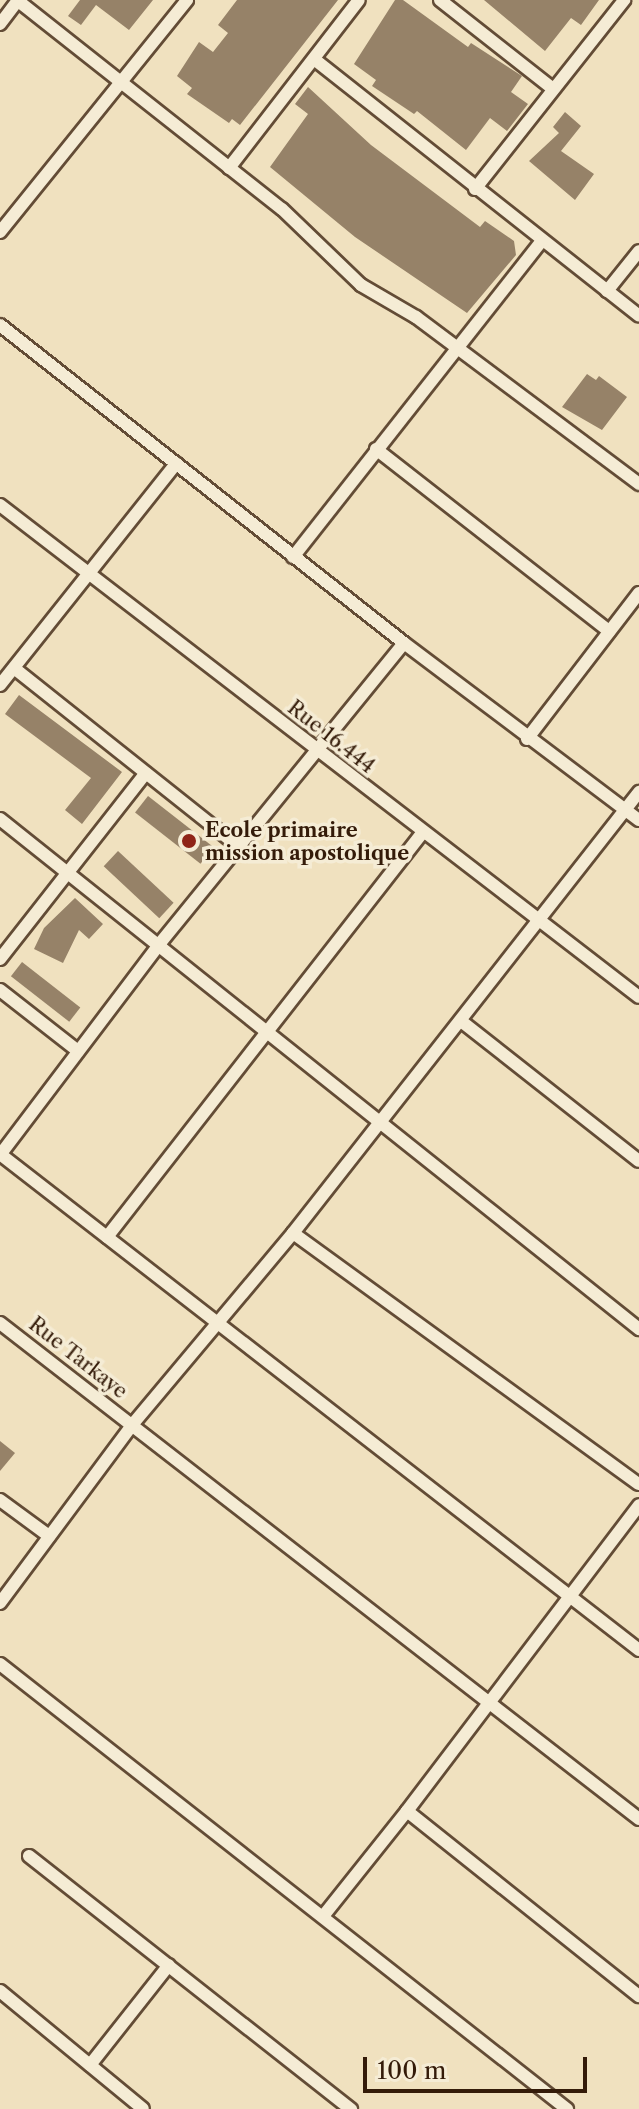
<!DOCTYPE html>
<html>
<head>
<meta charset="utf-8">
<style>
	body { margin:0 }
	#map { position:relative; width:639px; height:2109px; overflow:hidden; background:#f0e1bf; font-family:"Libre Caslon Text",serif }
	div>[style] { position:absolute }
	.building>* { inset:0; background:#968268; transform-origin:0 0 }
	.roads { filter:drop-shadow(2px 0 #634c36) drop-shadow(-2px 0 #634c36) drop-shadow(0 2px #634c36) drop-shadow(0 -2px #634c36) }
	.minor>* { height:12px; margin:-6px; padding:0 6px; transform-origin:6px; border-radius:6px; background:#f5ecd5 }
	.dots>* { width:22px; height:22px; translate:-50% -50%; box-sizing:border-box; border:4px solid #f5ecd5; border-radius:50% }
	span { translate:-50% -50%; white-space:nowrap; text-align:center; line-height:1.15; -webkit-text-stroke:7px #f5ecd5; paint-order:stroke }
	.street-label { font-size:20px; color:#341b09 }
	.poi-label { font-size:20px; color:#341b09; font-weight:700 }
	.left { translate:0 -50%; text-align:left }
	.scale { position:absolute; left:363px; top:2057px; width:224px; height:36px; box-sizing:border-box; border:4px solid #341b09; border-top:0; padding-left:10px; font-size:24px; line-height:28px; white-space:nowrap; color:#341b09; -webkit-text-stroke:6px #f5ecd5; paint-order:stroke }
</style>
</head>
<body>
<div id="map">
	<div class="building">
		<i style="clip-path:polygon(80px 0,153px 0,129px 30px,96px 5px,81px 25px,68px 16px)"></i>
		<i style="clip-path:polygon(237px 0,338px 0,240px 125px,232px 119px,229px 123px,187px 94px,192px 88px,177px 76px,199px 42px,213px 52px,228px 33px,218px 25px)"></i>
		<i style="clip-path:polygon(395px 0,403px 0,468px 47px,471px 43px,522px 76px,511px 92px,528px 104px,507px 131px,490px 118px,466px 150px,417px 111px,414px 114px,372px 86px,376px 80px,354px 64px)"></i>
		<i style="clip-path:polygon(484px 0,599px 0,581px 25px,571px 18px,545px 51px)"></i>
		<i style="clip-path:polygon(308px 87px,371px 145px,480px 227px,485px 221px,514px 241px,516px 255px,467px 313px,355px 237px,270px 167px,308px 114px,295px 104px)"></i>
		<i style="clip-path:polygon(565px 112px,581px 126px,561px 151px,594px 174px,575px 200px,529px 161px,559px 133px,553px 127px)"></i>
		<i style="clip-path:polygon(587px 374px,596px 380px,599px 376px,627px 397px,602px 430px,562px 407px)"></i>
		<i style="clip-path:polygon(19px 695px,122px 772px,82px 824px,65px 810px,91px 778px,5px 714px)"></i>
		<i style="left:148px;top:796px;width:83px;height:21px;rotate:38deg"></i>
		<i style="left:118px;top:851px;width:76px;height:21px;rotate:43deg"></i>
		<i style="clip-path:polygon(75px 898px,103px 924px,89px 939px,79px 930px,63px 963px,34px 949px,44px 928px)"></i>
		<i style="left:22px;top:962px;width:74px;height:18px;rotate:38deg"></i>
		<i style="clip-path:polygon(0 1441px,15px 1453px,0 1471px)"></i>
	</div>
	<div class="roads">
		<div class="minor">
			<i style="left:17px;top:0;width:337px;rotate:38.3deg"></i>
			<i style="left:282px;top:209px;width:110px;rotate:43.9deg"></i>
			<i style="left:361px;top:285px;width:64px;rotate:30.2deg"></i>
			<i style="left:416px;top:317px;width:279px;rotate:36.8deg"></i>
			<i style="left:440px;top:0;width:144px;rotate:38.2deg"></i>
			<i style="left:0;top:24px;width:30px;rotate:-53deg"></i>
			<i style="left:314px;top:59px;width:414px;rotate:38.3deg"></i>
			<i style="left:229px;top:168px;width:212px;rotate:-52.3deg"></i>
			<i style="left:475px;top:189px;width:241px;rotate:-51.7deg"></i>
			<i style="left:0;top:232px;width:298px;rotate:-51.1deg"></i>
			<i style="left:607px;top:291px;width:51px;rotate:-51.3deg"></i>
			<i style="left:0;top:325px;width:514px;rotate:38.21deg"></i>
			<i style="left:404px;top:643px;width:294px;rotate:37deg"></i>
			<i style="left:376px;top:449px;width:296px;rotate:38deg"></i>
			<i style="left:0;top:505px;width:806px;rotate:37.59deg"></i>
			<i style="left:293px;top:557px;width:402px;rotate:-51.8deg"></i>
			<i style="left:14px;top:668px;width:288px;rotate:38.5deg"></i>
			<i style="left:0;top:685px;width:283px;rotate:-51.5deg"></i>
			<i style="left:527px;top:739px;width:184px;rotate:-52.5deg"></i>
			<i style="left:0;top:819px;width:818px;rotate:38.59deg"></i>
			<i style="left:0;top:959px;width:236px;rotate:-51.9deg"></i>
			<i style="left:0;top:990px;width:99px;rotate:38deg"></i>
			<i style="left:461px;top:1021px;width:226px;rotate:38.2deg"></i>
			<i style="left:0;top:1154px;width:809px;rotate:37.82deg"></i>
			<i style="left:0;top:1155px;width:267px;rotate:-52.9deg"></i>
			<i style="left:161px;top:942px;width:385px;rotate:-50.9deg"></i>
			<i style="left:293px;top:1233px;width:427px;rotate:36deg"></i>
			<i style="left:107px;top:1237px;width:514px;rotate:-52.04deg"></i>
			<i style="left:0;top:1323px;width:809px;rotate:37.82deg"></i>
			<i style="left:0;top:1500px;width:61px;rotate:36.3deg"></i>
			<i style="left:0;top:1603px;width:222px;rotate:-53.4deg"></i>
			<i style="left:132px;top:1425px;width:251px;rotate:-50deg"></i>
			<i style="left:293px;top:1233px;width:561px;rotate:-51.88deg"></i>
			<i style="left:0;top:1664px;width:721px;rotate:38.13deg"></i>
			<i style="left:407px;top:1811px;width:384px;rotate:-52.8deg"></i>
			<i style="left:29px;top:1856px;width:410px;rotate:38.2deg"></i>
			<i style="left:324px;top:1915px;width:133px;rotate:-51.4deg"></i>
			<i style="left:407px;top:1811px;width:297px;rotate:38.6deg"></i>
			<i style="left:0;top:1991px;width:185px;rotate:39.5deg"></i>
			<i style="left:90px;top:2065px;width:127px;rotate:-51.7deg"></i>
		</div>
	</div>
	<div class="dots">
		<i style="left:189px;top:841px;background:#8f2418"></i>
	</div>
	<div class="street-label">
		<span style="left:331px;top:737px;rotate:38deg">Rue 16.444</span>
		<span style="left:78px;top:1358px;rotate:38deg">Rue Tarkaye</span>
	</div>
	<div class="poi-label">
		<span class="left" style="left:205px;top:842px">Ecole primaire<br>mission apostolique</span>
	</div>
	<div class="scale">100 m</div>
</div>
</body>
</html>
